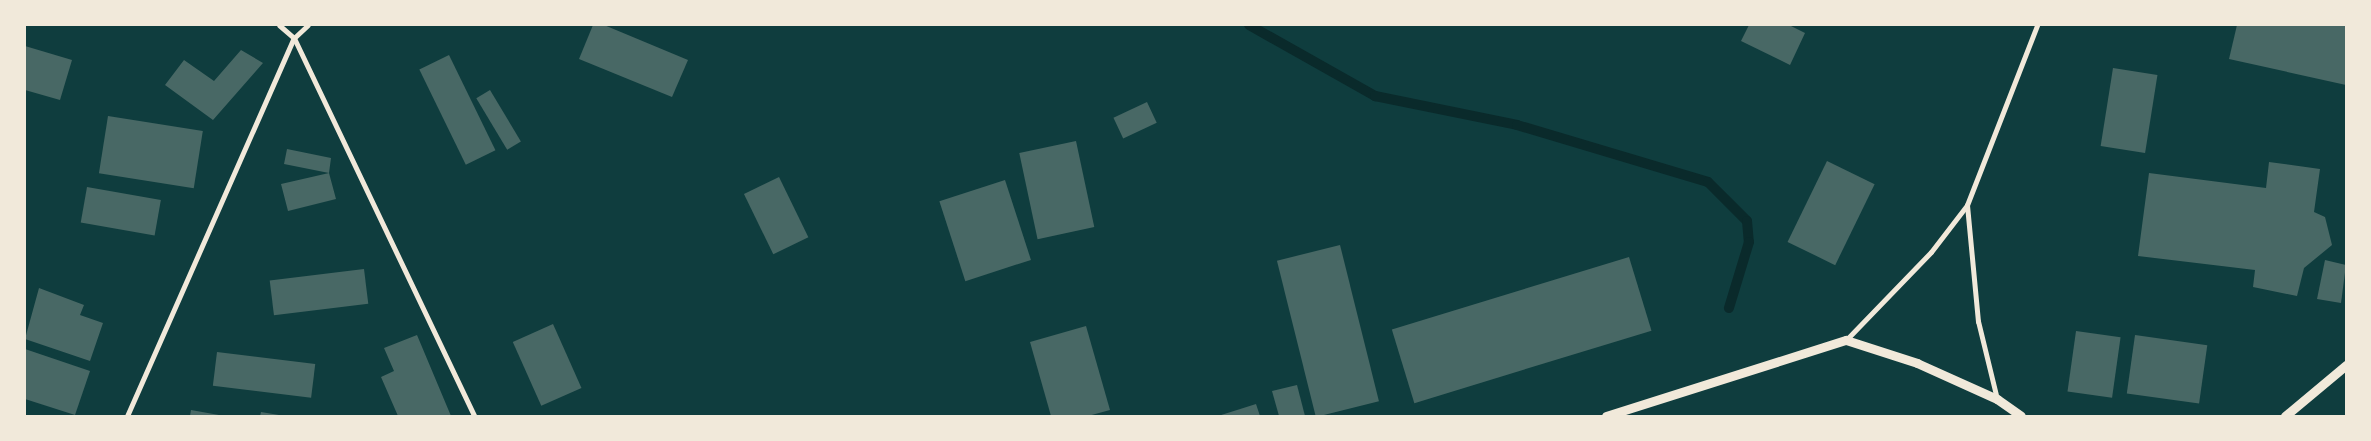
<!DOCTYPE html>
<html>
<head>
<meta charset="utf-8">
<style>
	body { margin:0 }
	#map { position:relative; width:2371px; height:441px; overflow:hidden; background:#0f3d3e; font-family:Ubuntu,sans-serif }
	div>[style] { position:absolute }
	.stream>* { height:10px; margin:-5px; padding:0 5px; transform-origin:5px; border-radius:5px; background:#0a2a2b }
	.building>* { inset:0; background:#486865; transform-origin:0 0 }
	.minor>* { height:5px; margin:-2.5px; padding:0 2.5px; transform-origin:2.5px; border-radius:2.5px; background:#f1e9da }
	.tertiary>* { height:9px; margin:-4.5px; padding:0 4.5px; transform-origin:4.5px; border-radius:4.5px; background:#f1e9da }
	span { translate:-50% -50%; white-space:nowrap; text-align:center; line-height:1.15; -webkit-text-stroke:5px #f1e9da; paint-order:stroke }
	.frame { position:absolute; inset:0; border:26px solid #f1e9da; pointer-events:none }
</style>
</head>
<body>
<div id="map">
	<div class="stream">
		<i style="left:1249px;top:25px;width:145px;rotate:29.4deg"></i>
		<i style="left:1375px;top:96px;width:145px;rotate:11.5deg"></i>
		<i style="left:1517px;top:125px;width:199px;rotate:16.6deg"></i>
		<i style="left:1708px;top:182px;width:55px;rotate:45deg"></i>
		<i style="left:1747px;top:221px;width:21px;rotate:85deg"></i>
		<i style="left:1749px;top:242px;width:69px;rotate:106.9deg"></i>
	</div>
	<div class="building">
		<i style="clip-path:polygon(593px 25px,604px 25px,688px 60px,672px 97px,579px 59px)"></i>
		<i style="clip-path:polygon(1749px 25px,1789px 25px,1805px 33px,1790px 65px,1741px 41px)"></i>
		<i style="clip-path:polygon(2237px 25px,2346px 25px,2346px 85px,2229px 59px)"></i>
		<i style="clip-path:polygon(25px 46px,72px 60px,60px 100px,25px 90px)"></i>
		<i style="clip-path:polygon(241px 50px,263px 63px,213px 120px,165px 85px,184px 60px,214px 81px)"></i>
		<i style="left:449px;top:55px;width:106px;height:33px;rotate:64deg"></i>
		<i style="left:2113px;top:68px;width:45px;height:79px;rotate:9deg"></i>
		<i style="left:490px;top:90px;width:60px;height:16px;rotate:59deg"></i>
		<i style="left:1147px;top:102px;width:23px;height:37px;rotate:65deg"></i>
		<i style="left:108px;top:116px;width:96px;height:58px;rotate:9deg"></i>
		<i style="left:1076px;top:141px;width:88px;height:58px;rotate:78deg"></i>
		<i style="clip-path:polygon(287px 149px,331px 158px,329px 173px,336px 199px,288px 211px,281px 184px,329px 173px,284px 164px)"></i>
		<i style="left:1827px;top:161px;width:53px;height:90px;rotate:26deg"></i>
		<i style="clip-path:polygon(2269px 162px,2320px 169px,2314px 212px,2325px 217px,2332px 245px,2304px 268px,2297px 296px,2253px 287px,2255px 270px,2138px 256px,2149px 173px,2266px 188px)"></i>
		<i style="left:779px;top:177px;width:67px;height:39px;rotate:64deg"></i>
		<i style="left:1005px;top:180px;width:84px;height:69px;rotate:72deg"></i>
		<i style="left:87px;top:187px;width:75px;height:36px;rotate:10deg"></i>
		<i style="left:1340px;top:245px;width:161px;height:65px;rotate:76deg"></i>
		<i style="left:1629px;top:257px;width:77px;height:248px;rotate:73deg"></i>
		<i style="clip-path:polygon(2325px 260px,2346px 265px,2341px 303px,2317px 299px)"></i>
		<i style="left:364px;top:269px;width:35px;height:95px;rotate:83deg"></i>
		<i style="clip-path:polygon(39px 288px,84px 305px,80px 315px,103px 323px,90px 361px,25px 339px)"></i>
		<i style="left:553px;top:324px;width:70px;height:44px;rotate:66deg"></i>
		<i style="clip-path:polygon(1086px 326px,1110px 410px,1088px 416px,1051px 416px,1030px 342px)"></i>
		<i style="left:2076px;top:331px;width:45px;height:61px;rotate:8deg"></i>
		<i style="clip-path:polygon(417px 335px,451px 416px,398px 416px,381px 377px,394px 371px,384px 348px)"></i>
		<i style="left:2135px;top:335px;width:73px;height:59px;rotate:8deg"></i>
		<i style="clip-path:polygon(25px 349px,90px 371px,75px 415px,25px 399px)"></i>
		<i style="left:217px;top:352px;width:99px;height:34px;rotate:7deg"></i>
		<i style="clip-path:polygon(1297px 385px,1305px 416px,1279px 416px,1272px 391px)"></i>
		<i style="clip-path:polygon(1256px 404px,1260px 416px,1218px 416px)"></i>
		<i style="clip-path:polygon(191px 410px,219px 415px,219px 416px,190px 416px)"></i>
		<i style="clip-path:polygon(261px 412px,279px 415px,279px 416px,260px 416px)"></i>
	</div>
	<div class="minor">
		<i style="left:279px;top:25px;width:20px;rotate:41deg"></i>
		<i style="left:294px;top:38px;width:419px;rotate:64.5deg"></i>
		<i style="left:1967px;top:205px;width:117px;rotate:84.6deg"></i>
		<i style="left:1978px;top:321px;width:80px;rotate:76.3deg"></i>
		<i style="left:1846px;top:340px;width:122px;rotate:-46deg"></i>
		<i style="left:1931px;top:252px;width:59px;rotate:-52.5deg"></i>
		<i style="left:1967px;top:205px;width:193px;rotate:-68.7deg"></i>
		<i style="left:127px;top:416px;width:413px;rotate:-66.2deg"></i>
		<i style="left:294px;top:38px;width:19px;rotate:-43deg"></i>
	</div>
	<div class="tertiary">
		<i style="left:1606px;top:416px;width:252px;rotate:-17.6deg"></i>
		<i style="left:1846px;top:340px;width:75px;rotate:17.9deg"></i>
		<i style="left:1917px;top:363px;width:88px;rotate:24.2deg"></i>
		<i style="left:1997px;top:399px;width:29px;rotate:35deg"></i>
		<i style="left:2285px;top:416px;width:80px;rotate:-39.9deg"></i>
	</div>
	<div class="frame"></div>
</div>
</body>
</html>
